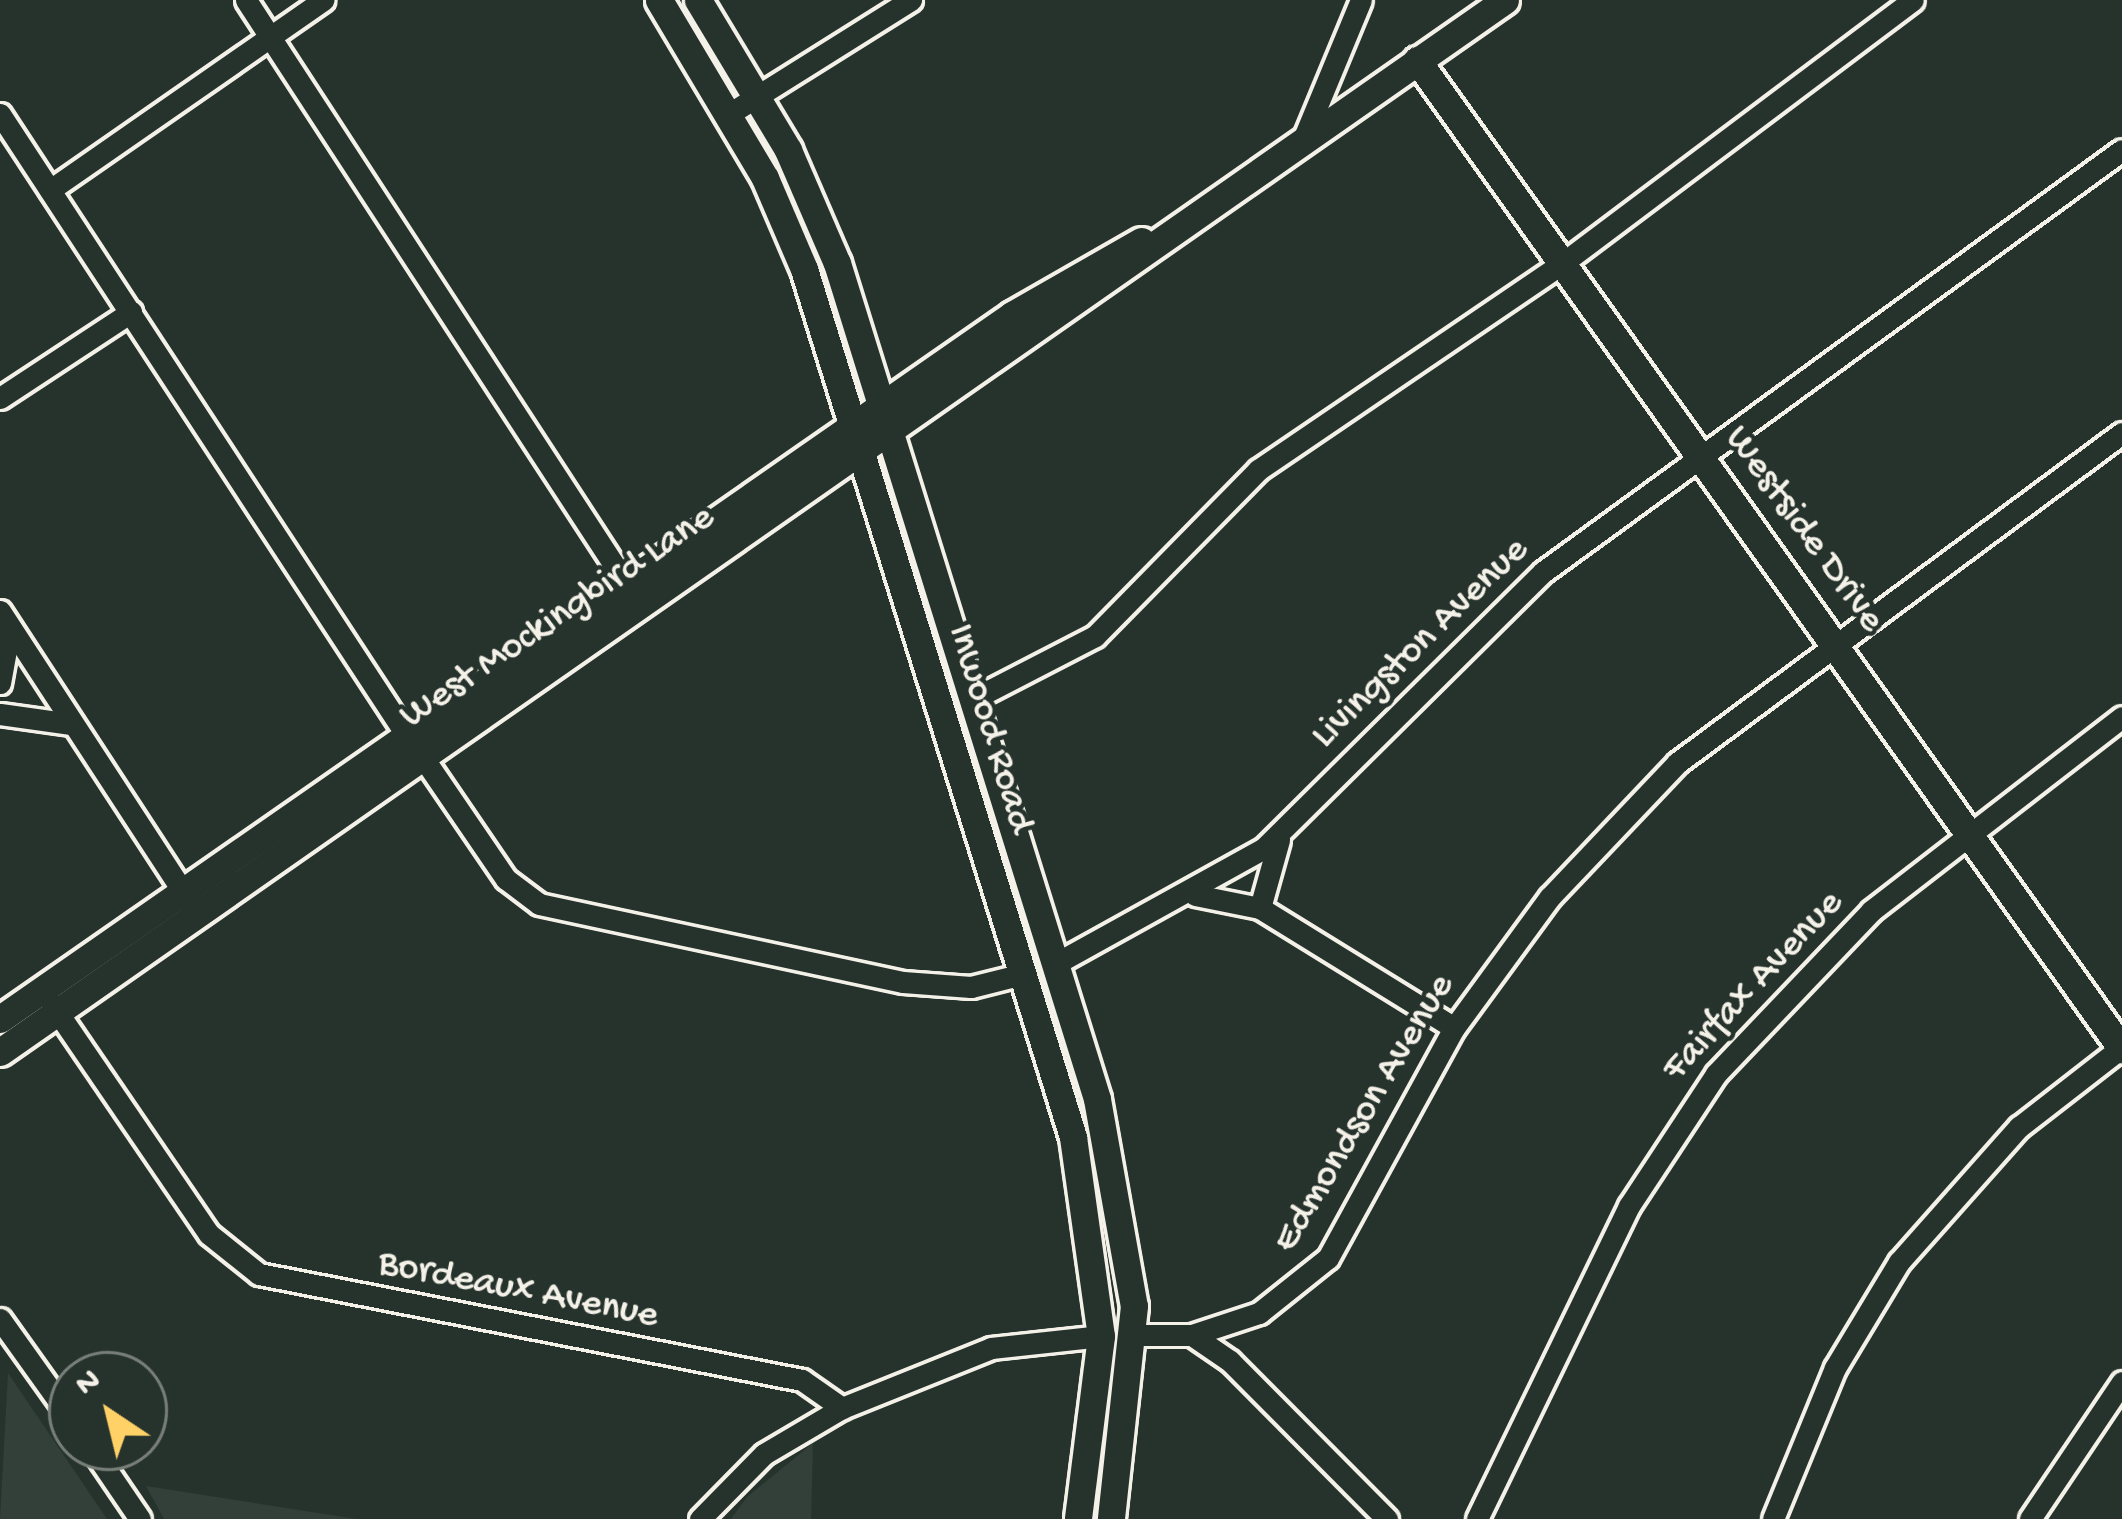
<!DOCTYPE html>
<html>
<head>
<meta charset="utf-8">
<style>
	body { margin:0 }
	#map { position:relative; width:2122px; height:1519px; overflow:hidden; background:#26332d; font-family:"Gochi Hand",sans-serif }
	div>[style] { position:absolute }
	.built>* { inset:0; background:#333f39 }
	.roads { filter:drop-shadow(3px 0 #f4f1e8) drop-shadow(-3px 0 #f4f1e8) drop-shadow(0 3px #f4f1e8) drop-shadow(0 -3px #f4f1e8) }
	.street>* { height:21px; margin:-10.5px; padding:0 10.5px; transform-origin:10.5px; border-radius:10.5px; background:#26332d }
	.secondary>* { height:27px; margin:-13.5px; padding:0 13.5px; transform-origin:13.5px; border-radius:13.5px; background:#26332d }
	span { translate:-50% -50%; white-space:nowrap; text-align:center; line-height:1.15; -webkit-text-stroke:9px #26332d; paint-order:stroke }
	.street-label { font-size:39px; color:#f4f1e8 }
	.north { position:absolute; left:48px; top:1351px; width:120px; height:120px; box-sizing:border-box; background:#26332d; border:3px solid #787f78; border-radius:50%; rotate:325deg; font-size:33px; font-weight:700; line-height:48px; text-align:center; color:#f4f1e8 }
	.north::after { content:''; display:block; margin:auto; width:42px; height:54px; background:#ffd166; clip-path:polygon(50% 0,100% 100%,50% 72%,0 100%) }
</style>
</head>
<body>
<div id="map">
	<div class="built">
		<i style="clip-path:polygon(8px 1373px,107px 1519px,0 1519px)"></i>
		<i style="clip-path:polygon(813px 1443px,811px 1519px,731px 1519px,747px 1497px)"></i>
		<i style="clip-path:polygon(146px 1486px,357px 1519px,164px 1519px)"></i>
	</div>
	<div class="roads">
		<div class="street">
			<i style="left:246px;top:0;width:709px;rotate:56.92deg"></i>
			<i style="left:0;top:114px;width:743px;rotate:56.8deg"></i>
			<i style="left:729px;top:114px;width:215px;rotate:-32.1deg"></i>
			<i style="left:1305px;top:135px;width:146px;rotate:-67.5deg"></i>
			<i style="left:50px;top:190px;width:333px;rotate:-34.8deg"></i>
			<i style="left:0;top:398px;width:157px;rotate:-33.3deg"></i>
			<i style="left:0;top:611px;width:348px;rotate:56.9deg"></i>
			<i style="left:0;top:683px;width:56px;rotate:-79.7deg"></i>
			<i style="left:973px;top:699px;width:137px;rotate:-27.3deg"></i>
			<i style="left:1095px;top:636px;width:233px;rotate:-45.5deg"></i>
			<i style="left:1258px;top:470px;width:370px;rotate:-34.2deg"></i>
			<i style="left:1564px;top:262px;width:436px;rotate:-36.9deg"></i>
			<i style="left:0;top:714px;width:72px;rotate:8deg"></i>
			<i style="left:422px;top:756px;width:149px;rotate:55.7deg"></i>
			<i style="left:506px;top:879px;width:41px;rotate:37.1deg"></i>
			<i style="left:539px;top:904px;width:372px;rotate:12.1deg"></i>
			<i style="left:903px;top:982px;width:68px;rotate:4.2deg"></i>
			<i style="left:971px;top:987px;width:54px;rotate:-14deg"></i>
			<i style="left:1195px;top:895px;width:66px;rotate:11.3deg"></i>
			<i style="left:1260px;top:908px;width:228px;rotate:31.7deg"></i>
			<i style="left:1260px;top:908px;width:71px;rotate:-74.4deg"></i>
			<i style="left:1055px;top:964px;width:239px;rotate:-29deg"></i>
			<i style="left:1264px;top:848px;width:392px;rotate:-44.7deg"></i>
			<i style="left:1543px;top:572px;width:716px;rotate:-36.09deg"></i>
			<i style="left:52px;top:1004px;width:278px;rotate:55.7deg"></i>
			<i style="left:209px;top:1234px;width:64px;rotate:38.7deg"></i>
			<i style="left:259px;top:1274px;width:553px;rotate:11.05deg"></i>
			<i style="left:802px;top:1380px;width:49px;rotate:35deg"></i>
			<i style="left:0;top:1319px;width:124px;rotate:54.5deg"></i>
			<i style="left:1133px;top:1335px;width:59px"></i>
			<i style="left:1192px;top:1335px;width:46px;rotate:34.4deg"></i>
			<i style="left:1230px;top:1361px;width:223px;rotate:45.2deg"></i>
			<i style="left:1192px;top:1335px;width:71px;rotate:-18.2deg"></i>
			<i style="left:1259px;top:1313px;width:88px;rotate:-38.6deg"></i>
			<i style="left:1328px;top:1258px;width:262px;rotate:-61.3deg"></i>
			<i style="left:1454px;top:1028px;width:162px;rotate:-53.8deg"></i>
			<i style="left:1550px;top:897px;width:185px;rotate:-46.5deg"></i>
			<i style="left:1677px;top:763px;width:554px;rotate:-36.56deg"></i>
			<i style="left:91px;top:1447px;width:87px;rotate:55.8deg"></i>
			<i style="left:700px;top:1519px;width:91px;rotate:-45.4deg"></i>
			<i style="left:764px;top:1454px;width:91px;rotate:-30.5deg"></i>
			<i style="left:842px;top:1408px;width:161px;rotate:-21.9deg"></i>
			<i style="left:991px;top:1348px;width:111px;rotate:-6.2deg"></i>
			<i style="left:1477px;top:1519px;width:348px;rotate:-64.1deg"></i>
			<i style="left:1629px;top:1206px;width:158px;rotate:-56.6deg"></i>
			<i style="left:1716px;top:1074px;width:225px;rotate:-46.4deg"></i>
			<i style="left:1871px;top:911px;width:317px;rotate:-37.7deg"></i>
			<i style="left:1773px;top:1519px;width:163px;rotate:-67.7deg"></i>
			<i style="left:1835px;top:1368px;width:124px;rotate:-58.9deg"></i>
			<i style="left:1899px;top:1262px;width:181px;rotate:-48.4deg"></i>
			<i style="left:2019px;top:1127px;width:130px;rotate:-37.8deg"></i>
			<i style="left:2030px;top:1519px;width:165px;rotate:-56.1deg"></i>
		</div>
		<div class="secondary">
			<i style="left:659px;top:0;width:207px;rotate:59.2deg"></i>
			<i style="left:765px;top:178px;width:99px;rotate:66.8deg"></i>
			<i style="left:804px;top:269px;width:909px;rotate:72.78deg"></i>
			<i style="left:1073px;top:1137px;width:201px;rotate:82deg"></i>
			<i style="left:1101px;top:1336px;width:184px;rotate:97.2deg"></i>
			<i style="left:698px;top:0;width:175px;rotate:59deg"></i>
			<i style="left:788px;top:150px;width:123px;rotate:66.6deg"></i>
			<i style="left:837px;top:263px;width:875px;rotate:72.72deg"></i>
			<i style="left:1097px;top:1099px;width:210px;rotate:79.9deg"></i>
			<i style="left:1134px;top:1306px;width:214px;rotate:96.2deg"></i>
			<i style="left:1417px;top:60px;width:1215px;rotate:54.52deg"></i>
			<i style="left:0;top:1019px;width:1233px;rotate:-34.82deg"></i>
			<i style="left:1012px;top:315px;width:149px;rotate:-29.8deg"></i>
			<i style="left:0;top:1052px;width:1836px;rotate:-34.95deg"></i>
		</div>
	</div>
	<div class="street-label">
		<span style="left:1803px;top:530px;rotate:54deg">Westside Drive</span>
		<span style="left:558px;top:618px;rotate:-34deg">West Mockingbird Lane</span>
		<span style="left:1421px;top:644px;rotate:-44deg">Livingston Avenue</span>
		<span style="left:989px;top:729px;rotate:73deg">Inwood Road</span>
		<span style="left:1754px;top:987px;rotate:-47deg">Fairfax Avenue</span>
		<span style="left:1365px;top:1114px;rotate:-59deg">Edmondson Avenue</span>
		<span style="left:518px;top:1291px;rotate:11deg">Bordeaux Avenue</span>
	</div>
	<div class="north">N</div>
</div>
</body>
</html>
